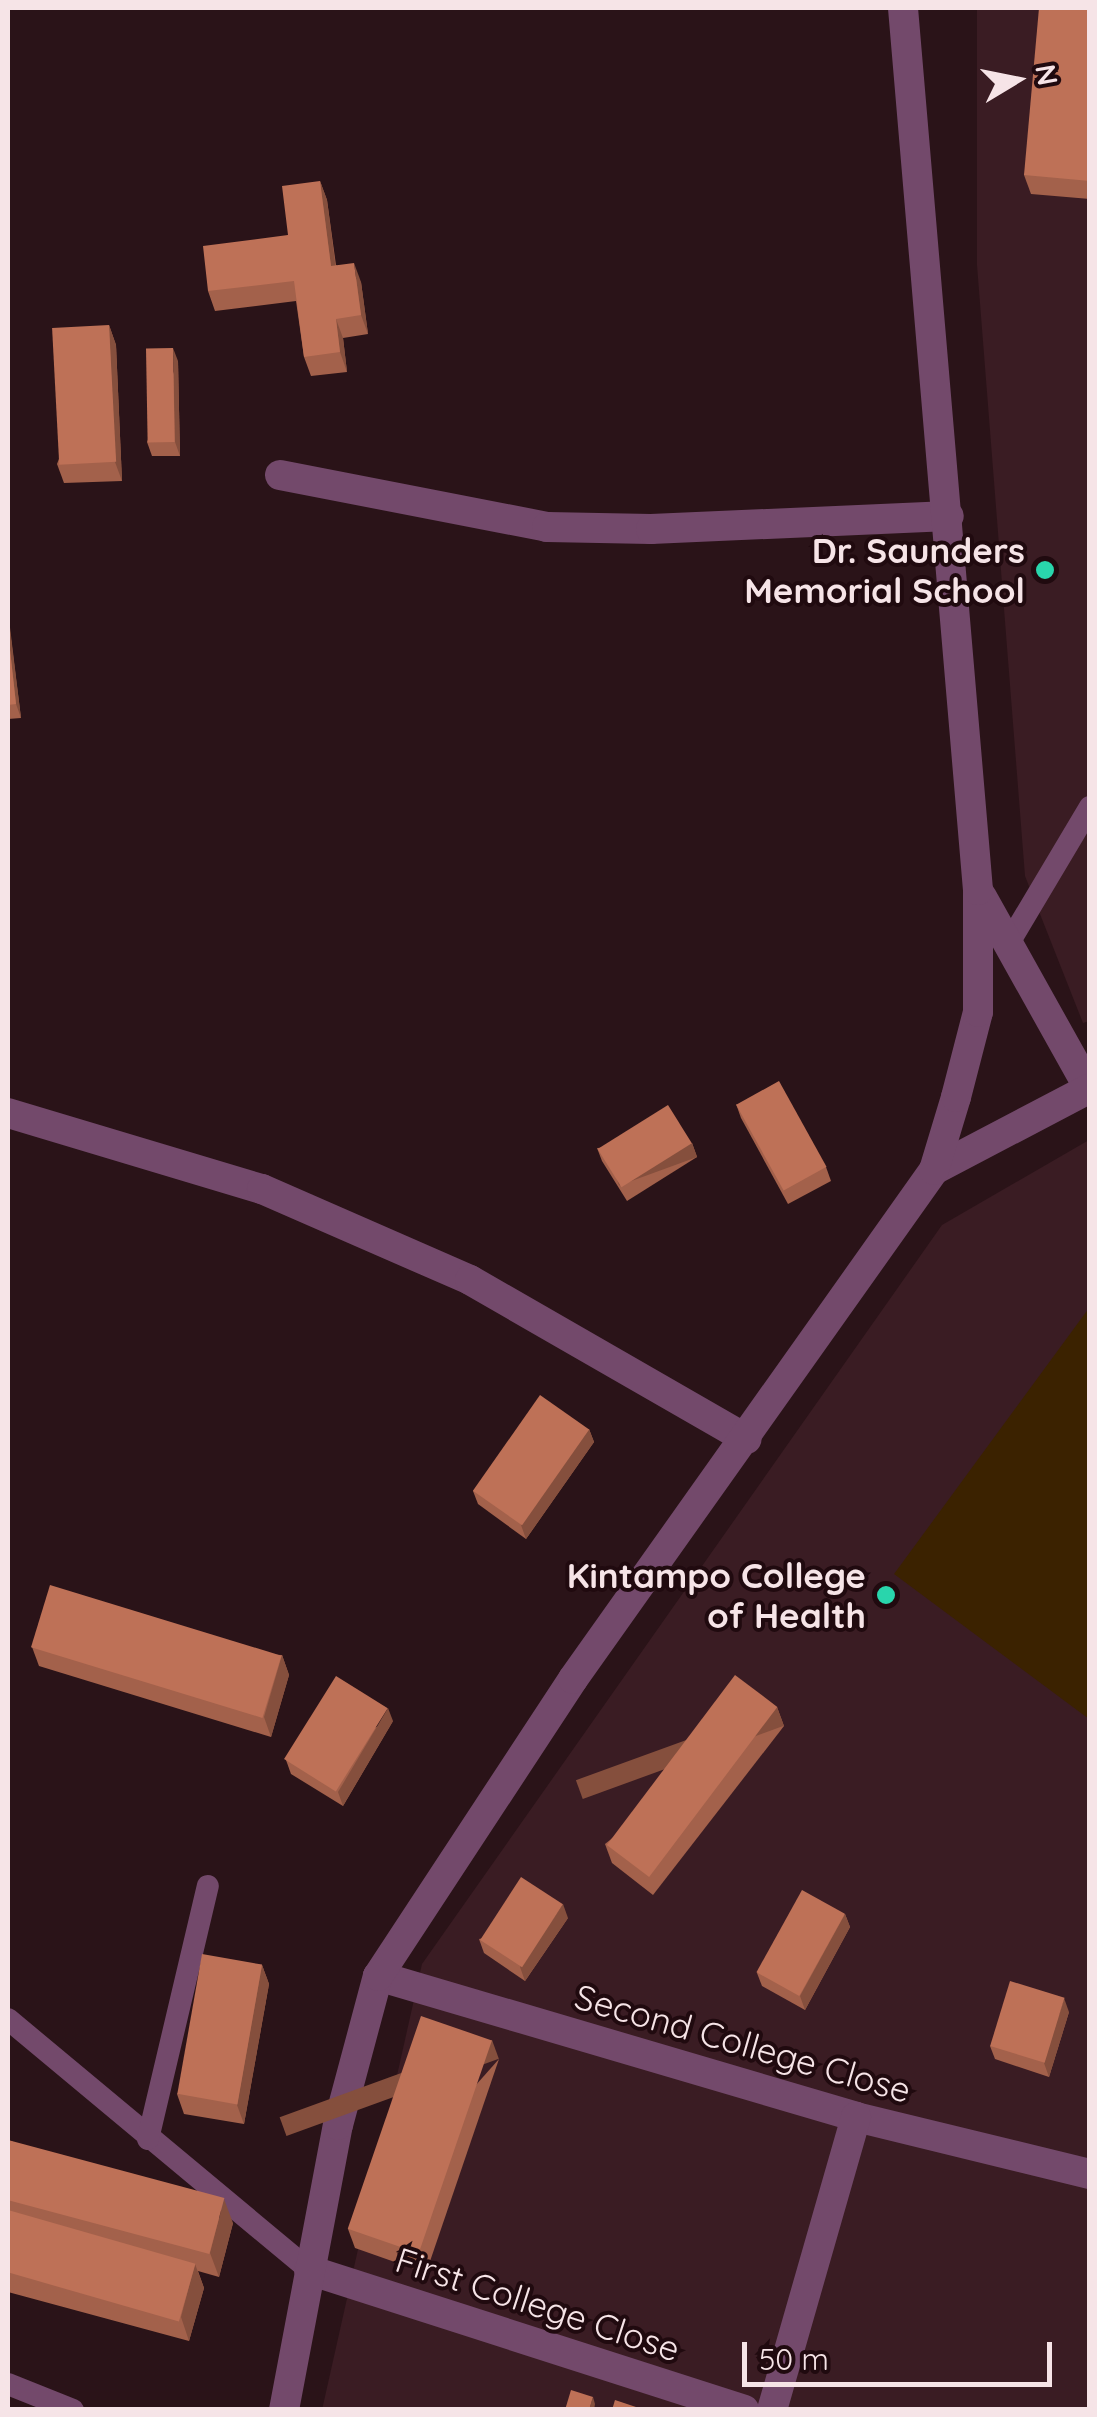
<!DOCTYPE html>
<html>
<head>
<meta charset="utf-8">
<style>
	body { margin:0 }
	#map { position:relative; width:1097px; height:2417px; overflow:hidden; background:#2a1318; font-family:Quicksand,sans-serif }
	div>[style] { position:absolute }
	.built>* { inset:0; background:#3a1c23 }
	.green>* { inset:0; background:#3b2200 }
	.lane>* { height:22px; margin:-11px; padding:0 11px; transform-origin:11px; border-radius:11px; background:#73496b }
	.street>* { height:30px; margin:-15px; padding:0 15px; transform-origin:15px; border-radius:15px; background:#73496b }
	.wall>* { inset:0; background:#a3614b }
	.shaded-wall>* { inset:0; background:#854f3d; transform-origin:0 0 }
	.building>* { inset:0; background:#be7157; transform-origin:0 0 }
	.dots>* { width:28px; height:28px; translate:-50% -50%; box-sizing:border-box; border:5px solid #200a0f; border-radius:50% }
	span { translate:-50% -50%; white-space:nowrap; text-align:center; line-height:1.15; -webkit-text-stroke:8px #200a0f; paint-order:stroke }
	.poi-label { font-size:35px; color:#f6e4e7; font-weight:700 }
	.right { translate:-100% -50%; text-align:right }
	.street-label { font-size:35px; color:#f6e4e7 }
	.frame { position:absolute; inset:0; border:10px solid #f6e4e7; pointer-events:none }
	.north { position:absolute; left:967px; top:30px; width:100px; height:100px; -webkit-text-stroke:8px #200a0f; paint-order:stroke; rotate:80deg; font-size:28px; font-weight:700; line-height:40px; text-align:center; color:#f6e4e7 }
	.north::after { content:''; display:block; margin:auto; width:35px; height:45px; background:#f6e4e7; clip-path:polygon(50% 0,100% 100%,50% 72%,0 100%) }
	.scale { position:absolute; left:742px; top:2342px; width:310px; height:45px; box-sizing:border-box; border:5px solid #f6e4e7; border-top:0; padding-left:12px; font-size:30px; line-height:35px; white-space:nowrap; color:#f6e4e7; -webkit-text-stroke:8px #200a0f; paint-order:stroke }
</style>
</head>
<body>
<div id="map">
	<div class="built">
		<i style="clip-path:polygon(977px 8px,1089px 8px,1089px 1021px,1083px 1023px,1025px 876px,977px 265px)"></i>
		<i style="clip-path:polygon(1089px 1140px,1089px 2409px,322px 2410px,422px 1964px,942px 1225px)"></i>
	</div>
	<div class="green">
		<i style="clip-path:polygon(1089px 1308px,1089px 1719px,894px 1574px)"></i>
	</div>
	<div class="lane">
		<i style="left:1007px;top:946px;width:162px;rotate:-59.2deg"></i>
		<i style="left:8px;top:2019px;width:392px;rotate:39.8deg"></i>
		<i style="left:148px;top:2139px;width:260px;rotate:-76.7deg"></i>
		<i style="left:8px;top:2384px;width:70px;rotate:21.8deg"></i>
	</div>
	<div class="street">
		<i style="left:280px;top:475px;width:272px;rotate:11deg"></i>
		<i style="left:547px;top:527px;width:104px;rotate:1.1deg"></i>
		<i style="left:651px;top:529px;width:298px;rotate:-2.5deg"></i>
		<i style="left:982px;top:897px;width:221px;rotate:60.8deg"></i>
		<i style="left:8px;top:1113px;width:265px;rotate:16.7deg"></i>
		<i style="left:262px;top:1189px;width:227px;rotate:23.6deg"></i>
		<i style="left:470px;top:1280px;width:319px;rotate:29.9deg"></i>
		<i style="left:934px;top:1170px;width:176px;rotate:-27.7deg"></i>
		<i style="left:378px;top:1976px;width:498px;rotate:16.4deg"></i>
		<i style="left:856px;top:2117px;width:241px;rotate:13.7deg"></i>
		<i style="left:309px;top:2270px;width:457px;rotate:17.8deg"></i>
		<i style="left:284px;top:2410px;width:290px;rotate:-79.3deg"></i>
		<i style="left:338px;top:2125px;width:154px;rotate:-75deg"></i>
		<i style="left:378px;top:1976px;width:355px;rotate:-56.7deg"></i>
		<i style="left:573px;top:1679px;width:624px;rotate:-54.65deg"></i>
		<i style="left:934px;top:1170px;width:76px;rotate:-73.2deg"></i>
		<i style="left:956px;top:1097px;width:88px;rotate:-75.5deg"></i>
		<i style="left:978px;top:1012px;width:122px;rotate:-90deg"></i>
		<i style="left:978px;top:890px;width:885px;rotate:-94.86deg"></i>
		<i style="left:772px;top:2410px;width:305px;rotate:-74deg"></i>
	</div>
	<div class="wall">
		<i style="clip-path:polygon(1090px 8px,1090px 199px,1031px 194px,1024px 175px)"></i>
		<i style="clip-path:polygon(320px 181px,327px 200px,336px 265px,361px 282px,368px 334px,343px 338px,347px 372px,311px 376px,304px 357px,296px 301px,215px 311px,208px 291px,288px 235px)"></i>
		<i style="clip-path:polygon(109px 325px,116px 345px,122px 481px,64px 483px,57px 464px)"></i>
		<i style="clip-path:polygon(178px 361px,180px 456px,152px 456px,147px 442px)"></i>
		<i style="clip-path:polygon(8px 615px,21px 718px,8px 719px)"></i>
		<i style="clip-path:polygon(736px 1104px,826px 1167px,831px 1181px,788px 1204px,741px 1118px)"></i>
		<i style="clip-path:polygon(692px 1143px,697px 1157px,627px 1201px,602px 1161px,597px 1148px)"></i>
		<i style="clip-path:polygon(589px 1429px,594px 1442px,526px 1539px,478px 1504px,473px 1491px)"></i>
		<i style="clip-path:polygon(32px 1647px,282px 1655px,289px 1675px,271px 1737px,39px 1666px)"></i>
		<i style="clip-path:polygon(777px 1707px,784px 1726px,653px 1895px,612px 1863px,605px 1844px)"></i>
		<i style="clip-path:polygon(393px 1721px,343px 1806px,291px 1774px,286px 1760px)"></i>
		<i style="clip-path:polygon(845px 1914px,850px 1927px,805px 2010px,762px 1986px,757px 1973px)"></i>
		<i style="clip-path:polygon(568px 1918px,525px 1981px,484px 1953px,479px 1939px)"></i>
		<i style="clip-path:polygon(262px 1965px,269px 1984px,244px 2124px,184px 2114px,177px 2094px)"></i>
		<i style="clip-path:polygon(1069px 2012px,1049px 2077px,995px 2059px,990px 2046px)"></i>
		<i style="clip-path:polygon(499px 2059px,426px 2273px,355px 2248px,348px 2229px)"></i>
		<i style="clip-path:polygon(8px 2140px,233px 2223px,219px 2277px,198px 2271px,204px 2288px,189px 2341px,8px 2292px)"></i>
	</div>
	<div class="shaded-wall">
		<i style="clip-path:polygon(320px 181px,327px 200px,338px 285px,331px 266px)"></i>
		<i style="clip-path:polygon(354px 263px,361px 282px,368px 334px,361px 315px)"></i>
		<i style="clip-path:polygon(336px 319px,343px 338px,347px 372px,340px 352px)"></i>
		<i style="clip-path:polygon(109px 325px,116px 345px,122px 481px,115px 462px)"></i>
		<i style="clip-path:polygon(173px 348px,178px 361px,180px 456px,175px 442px)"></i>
		<i style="clip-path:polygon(8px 615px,9px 619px,21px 718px,16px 704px,8px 632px)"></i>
		<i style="left:692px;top:1143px;width:15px;height:83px;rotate:70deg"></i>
		<i style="clip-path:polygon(589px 1429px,594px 1442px,526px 1539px,521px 1525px)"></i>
		<i style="clip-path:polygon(282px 1655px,289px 1675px,271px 1737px,264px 1717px)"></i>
		<i style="left:777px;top:1707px;width:20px;height:214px;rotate:70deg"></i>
		<i style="clip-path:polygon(388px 1708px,393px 1721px,343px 1806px,338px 1792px)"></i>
		<i style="clip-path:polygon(563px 1904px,568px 1918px,525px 1981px,520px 1967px)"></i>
		<i style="clip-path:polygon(845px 1914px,850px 1927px,805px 2010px,800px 1996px)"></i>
		<i style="clip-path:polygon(262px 1965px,269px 1984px,244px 2124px,237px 2105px)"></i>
		<i style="clip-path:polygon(1064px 1998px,1069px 2012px,1049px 2077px,1044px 2063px)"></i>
		<i style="left:492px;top:2040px;width:20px;height:226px;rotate:70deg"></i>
		<i style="clip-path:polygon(224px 2199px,233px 2223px,219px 2277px,210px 2253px)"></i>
		<i style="clip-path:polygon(195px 2264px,204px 2288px,189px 2341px,181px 2317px)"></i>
		<i style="clip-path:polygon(593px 2397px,595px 2404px,594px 2410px,589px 2410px)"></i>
	</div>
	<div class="building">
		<i style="clip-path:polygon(1039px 8px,1090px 8px,1090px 181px,1024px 175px)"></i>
		<i style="clip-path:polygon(320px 181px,331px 266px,354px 263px,361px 315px,336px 319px,340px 352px,304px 357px,294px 281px,208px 291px,203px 246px,288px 235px,282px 186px)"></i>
		<i style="left:109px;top:325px;width:137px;height:57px;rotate:87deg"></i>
		<i style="left:173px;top:348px;width:94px;height:27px;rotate:89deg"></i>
		<i style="clip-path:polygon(8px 632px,16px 704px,8px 705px)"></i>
		<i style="left:779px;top:1081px;width:98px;height:49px;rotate:61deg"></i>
		<i style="left:668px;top:1105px;width:45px;height:83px;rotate:58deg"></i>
		<i style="left:540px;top:1395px;width:60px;height:117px;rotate:35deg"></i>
		<i style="left:50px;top:1585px;width:242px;height:65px;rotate:17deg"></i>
		<i style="left:735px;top:1675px;width:53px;height:213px;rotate:37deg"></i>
		<i style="left:336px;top:1676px;width:61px;height:98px;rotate:32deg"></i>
		<i style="left:521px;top:1877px;width:50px;height:75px;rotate:33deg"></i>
		<i style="left:802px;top:1890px;width:49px;height:94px;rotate:29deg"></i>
		<i style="left:202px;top:1954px;width:61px;height:142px;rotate:10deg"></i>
		<i style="left:1010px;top:1981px;width:57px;height:68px;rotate:17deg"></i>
		<i style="left:421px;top:2016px;width:75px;height:225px;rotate:19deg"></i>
		<i style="left:8px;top:2140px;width:224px;height:58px;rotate:15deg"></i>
		<i style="left:8px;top:2210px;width:195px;height:60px;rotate:16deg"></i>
		<i style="clip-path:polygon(571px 2390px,593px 2397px,589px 2410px,565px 2410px)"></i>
		<i style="clip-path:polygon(615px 2400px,645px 2410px,612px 2410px)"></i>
	</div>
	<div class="dots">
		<i style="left:1045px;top:570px;background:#29d5ac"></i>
		<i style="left:886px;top:1595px;background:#29d5ac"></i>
	</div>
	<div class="poi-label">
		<span class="right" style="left:1025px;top:570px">Dr. Saunders<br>Memorial School</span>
		<span class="right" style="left:866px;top:1595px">Kintampo College<br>of Health</span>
	</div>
	<div class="street-label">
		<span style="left:743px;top:2043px;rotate:16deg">Second College Close</span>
		<span style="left:538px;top:2304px;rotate:18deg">First College Close</span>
	</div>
	<div class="frame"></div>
	<div class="north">N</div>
	<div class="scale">50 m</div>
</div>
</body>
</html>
